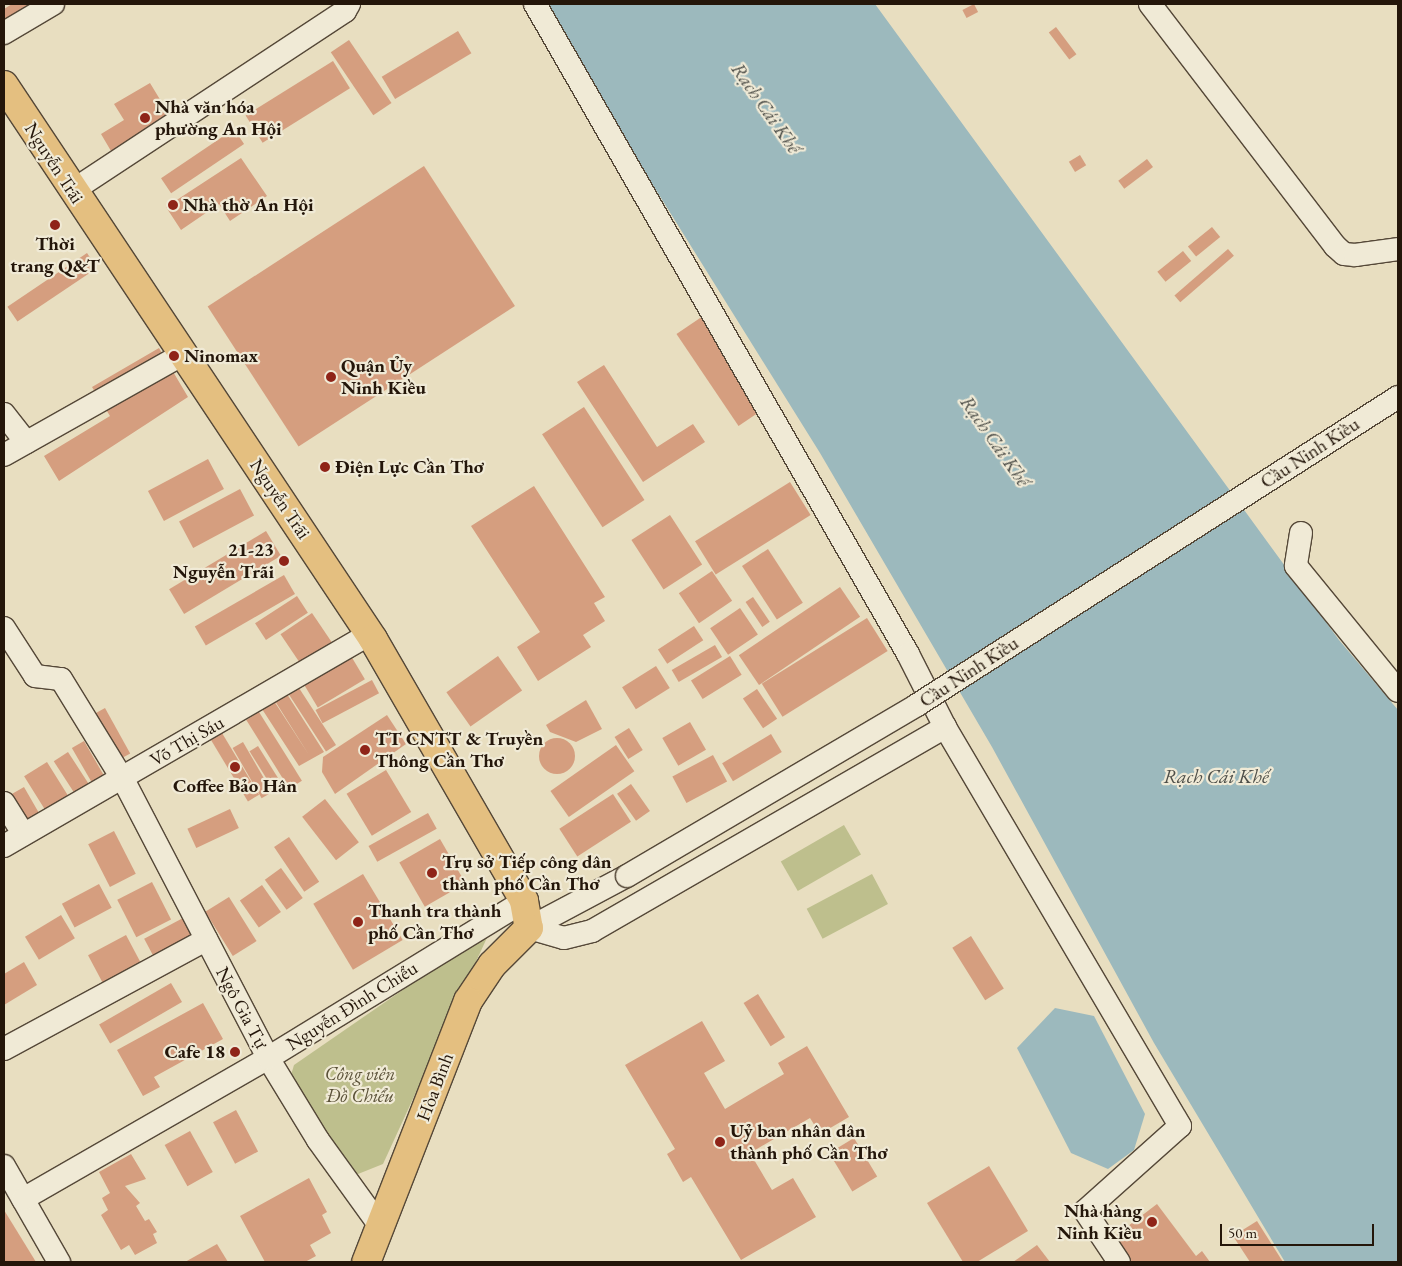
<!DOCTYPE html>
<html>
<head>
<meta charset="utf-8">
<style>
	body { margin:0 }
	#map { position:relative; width:1402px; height:1266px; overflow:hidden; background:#e8dec0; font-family:"EB Garamond",serif }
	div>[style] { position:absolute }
	.green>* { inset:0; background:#bebf8d; transform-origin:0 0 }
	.water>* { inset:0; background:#9cb9bd }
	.building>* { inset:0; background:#d59e7f; transform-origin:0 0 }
	.round { border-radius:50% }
	.roads { filter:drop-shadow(1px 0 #554838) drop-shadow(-1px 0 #554838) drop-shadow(0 1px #554838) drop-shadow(0 -1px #554838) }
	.minor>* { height:22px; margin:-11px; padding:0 11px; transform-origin:11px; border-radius:11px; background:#f0ead6 }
	.major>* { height:28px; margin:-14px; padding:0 14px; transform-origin:14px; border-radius:14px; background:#e4bf80 }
	.bridges { filter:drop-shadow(1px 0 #554838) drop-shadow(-1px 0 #554838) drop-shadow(0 1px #554838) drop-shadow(0 -1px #554838) }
	.minor-bridge>* { height:22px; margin:-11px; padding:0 11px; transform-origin:11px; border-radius:11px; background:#f0ead6 }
	.dots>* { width:14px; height:14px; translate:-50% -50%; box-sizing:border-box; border:2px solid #f0ead6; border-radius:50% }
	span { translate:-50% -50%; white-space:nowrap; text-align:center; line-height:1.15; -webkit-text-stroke:4.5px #f0ead6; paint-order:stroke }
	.poi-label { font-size:19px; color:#24160a; font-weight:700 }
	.left { translate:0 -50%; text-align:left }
	.right { translate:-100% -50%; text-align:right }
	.street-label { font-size:19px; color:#24160a }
	.park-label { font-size:19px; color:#5a5138; font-style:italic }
	.water-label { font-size:20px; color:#4e4f49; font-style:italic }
	.frame { position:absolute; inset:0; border:5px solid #24160a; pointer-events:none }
	.scale { position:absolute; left:1220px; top:1224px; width:154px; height:22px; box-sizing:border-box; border:2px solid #24160a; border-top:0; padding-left:6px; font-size:15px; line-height:18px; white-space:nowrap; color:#24160a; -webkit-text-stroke:4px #f0ead6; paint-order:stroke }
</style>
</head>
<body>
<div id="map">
	<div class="green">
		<i style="left:844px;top:825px;width:34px;height:73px;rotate:60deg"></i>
		<i style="left:872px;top:874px;width:34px;height:74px;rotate:62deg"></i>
		<i style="clip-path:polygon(491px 929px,383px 1164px,353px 1176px,291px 1075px,294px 1065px)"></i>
	</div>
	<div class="water">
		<i style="clip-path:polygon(540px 4px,875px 4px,1339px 640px,1398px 710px,1398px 1262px,1285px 1262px,1154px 1043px,992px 747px,820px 453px)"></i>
		<i style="clip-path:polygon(1055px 1008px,1094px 1016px,1145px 1114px,1134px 1150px,1108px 1169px,1071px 1153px,1017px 1048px)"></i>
	</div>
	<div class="building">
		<i style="clip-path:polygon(12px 4px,58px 4px,4px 23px,4px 9px)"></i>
		<i style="left:974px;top:4px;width:9px;height:13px;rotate:63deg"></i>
		<i style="left:1056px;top:27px;width:34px;height:9px;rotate:53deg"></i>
		<i style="left:458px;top:31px;width:26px;height:89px;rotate:59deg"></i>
		<i style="left:349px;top:40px;width:76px;height:22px;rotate:56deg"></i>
		<i style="left:333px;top:61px;width:32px;height:103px;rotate:58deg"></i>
		<i style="clip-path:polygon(150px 83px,170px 116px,111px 151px,101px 134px,124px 120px,114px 104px)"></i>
		<i style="left:234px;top:129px;width:18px;height:88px;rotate:56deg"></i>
		<i style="left:1080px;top:155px;width:12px;height:13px;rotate:59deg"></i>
		<i style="clip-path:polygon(241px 158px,267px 196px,230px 221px,219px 204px,181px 230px,166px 207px)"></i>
		<i style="left:1147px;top:159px;width:10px;height:36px;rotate:53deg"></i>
		<i style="left:424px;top:166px;width:167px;height:258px;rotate:57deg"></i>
		<i style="left:1212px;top:227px;width:13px;height:31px;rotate:51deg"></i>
		<i style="left:1228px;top:249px;width:9px;height:71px;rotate:49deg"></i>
		<i style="left:1183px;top:251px;width:13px;height:33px;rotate:51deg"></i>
		<i style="left:87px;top:253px;width:18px;height:96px;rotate:56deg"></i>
		<i style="left:703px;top:316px;width:111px;height:32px;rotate:56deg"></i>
		<i style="clip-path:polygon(159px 348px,188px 397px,59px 481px,44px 456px,110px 416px,92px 387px)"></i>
		<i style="clip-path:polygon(604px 365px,657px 447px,693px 424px,705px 442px,643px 482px,577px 382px)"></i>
		<i style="left:584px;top:407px;width:111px;height:50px;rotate:57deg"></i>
		<i style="left:208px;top:459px;width:34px;height:68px;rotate:62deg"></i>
		<i style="left:790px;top:482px;width:39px;height:112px;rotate:58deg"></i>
		<i style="clip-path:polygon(534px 486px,605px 597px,594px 603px,605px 621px,583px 635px,591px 647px,538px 681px,517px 647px,540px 632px,471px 526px)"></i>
		<i style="left:240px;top:489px;width:30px;height:69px;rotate:62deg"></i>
		<i style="left:670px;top:515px;width:59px;height:46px;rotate:57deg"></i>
		<i style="left:266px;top:531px;width:29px;height:113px;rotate:59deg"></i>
		<i style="left:768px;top:549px;width:64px;height:31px;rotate:57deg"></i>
		<i style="left:712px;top:571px;width:36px;height:40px;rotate:56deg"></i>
		<i style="left:284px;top:575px;width:22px;height:103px;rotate:60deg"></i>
		<i style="left:840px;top:587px;width:36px;height:122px;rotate:56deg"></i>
		<i style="left:297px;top:596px;width:20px;height:50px;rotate:57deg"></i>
		<i style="left:753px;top:597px;width:30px;height:9px;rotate:56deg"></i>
		<i style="left:740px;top:608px;width:32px;height:36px;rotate:56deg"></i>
		<i style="left:312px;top:613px;width:36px;height:38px;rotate:56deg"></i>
		<i style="left:867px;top:618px;width:39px;height:124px;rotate:58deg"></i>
		<i style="left:694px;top:626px;width:17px;height:43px;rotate:57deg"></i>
		<i style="left:715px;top:645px;width:14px;height:50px;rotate:60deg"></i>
		<i style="left:351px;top:656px;width:27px;height:55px;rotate:59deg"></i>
		<i style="left:498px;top:656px;width:42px;height:63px;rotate:55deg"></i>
		<i style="left:730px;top:656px;width:22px;height:46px;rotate:58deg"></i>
		<i style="left:656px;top:666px;width:26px;height:40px;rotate:58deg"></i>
		<i style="left:372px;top:680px;width:15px;height:64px;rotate:62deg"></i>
		<i style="left:299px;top:688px;width:68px;height:12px;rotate:57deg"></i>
		<i style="left:757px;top:689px;width:36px;height:17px;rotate:56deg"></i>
		<i style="clip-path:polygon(287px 694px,324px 752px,299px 766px,262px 709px,274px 701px,309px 755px,275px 701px)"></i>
		<i style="clip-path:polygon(586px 700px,602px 729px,576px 742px,550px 732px,546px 725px)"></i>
		<i style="left:105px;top:708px;width:52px;height:17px;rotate:61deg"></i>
		<i style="left:259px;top:712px;width:81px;height:15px;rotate:58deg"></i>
		<i style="clip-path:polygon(387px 715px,406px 744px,335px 794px,322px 772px,323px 757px)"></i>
		<i style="left:690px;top:722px;width:32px;height:32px;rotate:60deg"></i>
		<i style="left:629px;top:728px;width:26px;height:17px;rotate:58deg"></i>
		<i style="left:222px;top:733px;width:72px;height:13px;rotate:59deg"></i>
		<i style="left:771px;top:734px;width:21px;height:57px;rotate:59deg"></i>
		<i class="round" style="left:539px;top:738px;width:36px;height:36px"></i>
		<i style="left:84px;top:741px;width:46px;height:14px;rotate:60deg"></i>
		<i style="left:243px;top:742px;width:58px;height:12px;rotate:60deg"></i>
		<i style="left:616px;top:745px;width:32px;height:80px;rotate:55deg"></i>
		<i style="left:258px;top:746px;width:47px;height:10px;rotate:58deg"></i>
		<i style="left:68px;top:752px;width:42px;height:17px;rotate:57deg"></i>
		<i style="left:713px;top:755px;width:30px;height:46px;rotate:62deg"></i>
		<i style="left:47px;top:762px;width:46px;height:27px;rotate:58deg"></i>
		<i style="left:386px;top:770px;width:49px;height:46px;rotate:59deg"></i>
		<i style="left:631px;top:784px;width:33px;height:17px;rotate:55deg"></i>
		<i style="left:24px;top:787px;width:38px;height:23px;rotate:60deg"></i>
		<i style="left:613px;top:794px;width:33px;height:64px;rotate:57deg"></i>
		<i style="left:325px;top:799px;width:55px;height:29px;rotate:52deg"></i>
		<i style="left:230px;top:809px;width:21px;height:47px;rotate:65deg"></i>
		<i style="left:428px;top:813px;width:18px;height:68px;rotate:61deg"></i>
		<i style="left:114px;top:831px;width:48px;height:29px;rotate:63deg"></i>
		<i style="left:289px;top:837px;width:54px;height:18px;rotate:56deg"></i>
		<i style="left:440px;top:839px;width:51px;height:47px;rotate:60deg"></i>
		<i style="left:281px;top:868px;width:37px;height:20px;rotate:54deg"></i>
		<i style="left:363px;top:874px;width:77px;height:58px;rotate:59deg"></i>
		<i style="left:152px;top:882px;width:42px;height:39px;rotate:63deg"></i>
		<i style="left:99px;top:884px;width:27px;height:42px;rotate:62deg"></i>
		<i style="left:262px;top:885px;width:33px;height:27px;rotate:55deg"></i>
		<i style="left:229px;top:897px;width:52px;height:28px;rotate:58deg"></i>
		<i style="left:61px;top:915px;width:27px;height:42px;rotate:59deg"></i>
		<i style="left:183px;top:918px;width:19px;height:44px;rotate:62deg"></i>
		<i style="left:126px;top:935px;width:36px;height:43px;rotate:62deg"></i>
		<i style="left:971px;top:936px;width:62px;height:22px;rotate:58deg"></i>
		<i style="clip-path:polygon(24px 962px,37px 985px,4px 1005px,4px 974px)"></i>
		<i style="left:171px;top:983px;width:22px;height:83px;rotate:60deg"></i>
		<i style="left:758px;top:994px;width:51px;height:17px;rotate:58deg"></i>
		<i style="clip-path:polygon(203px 1003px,223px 1039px,154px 1077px,160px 1087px,143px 1096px,117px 1050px)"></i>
		<i style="clip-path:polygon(702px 1021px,725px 1061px,704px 1073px,725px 1109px,784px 1074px,778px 1063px,807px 1046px,849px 1117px,820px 1134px,810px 1118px,750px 1153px,772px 1190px,793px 1178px,816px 1217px,741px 1260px,691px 1177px,683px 1182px,667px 1154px,675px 1149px,625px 1065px)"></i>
		<i style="left:236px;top:1110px;width:47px;height:26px;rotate:62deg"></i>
		<i style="left:190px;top:1131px;width:47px;height:29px;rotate:61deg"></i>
		<i style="left:854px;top:1138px;width:45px;height:29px;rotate:59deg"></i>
		<i style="clip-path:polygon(131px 1154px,146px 1179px,125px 1186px,140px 1203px,136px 1206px,145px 1221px,149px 1219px,157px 1232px,153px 1234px,157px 1243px,135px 1255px,129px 1245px,121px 1250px,101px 1215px,108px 1210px,102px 1198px,110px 1193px,99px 1172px)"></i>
		<i style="clip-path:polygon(989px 1166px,1028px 1231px,977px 1262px,963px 1262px,927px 1203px)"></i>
		<i style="clip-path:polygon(309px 1178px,327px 1212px,322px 1215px,331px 1233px,310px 1245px,316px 1256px,305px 1262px,265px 1262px,240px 1216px)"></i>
		<i style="clip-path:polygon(1157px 1204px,1196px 1256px,1202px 1251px,1210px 1262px,1129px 1262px,1111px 1239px)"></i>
		<i style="clip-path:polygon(4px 1210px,36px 1262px,4px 1262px)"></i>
		<i style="clip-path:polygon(1257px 1221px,1283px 1262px,1250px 1262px,1233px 1236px)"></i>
		<i style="clip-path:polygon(217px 1244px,228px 1262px,185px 1262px)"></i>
		<i style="clip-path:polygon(1037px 1245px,1050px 1262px,1013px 1262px)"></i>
	</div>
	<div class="roads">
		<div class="minor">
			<i style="left:535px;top:4px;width:749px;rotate:60.15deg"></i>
			<i style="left:908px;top:654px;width:82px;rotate:63.1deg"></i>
			<i style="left:945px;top:727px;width:463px;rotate:59.5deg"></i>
			<i style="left:1180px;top:1126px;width:127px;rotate:138.2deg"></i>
			<i style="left:1085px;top:1211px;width:61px;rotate:56.3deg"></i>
			<i style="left:1150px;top:4px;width:305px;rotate:52.6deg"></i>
			<i style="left:1335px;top:246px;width:12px;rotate:42deg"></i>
			<i style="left:1344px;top:254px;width:11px;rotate:5deg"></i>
			<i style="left:1355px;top:255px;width:43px;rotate:-7.9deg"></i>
			<i style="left:4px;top:33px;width:57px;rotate:-30.6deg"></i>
			<i style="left:72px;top:191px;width:327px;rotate:-33.4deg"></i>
			<i style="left:345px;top:11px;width:8px;rotate:-60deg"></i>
			<i style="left:4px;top:414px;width:36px;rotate:52deg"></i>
			<i style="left:4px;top:455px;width:206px;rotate:-29.4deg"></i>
			<i style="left:1301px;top:533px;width:33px;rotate:99deg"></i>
			<i style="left:1296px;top:566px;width:161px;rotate:50.8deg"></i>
			<i style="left:4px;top:628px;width:57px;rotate:57.1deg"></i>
			<i style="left:35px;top:676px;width:26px;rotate:7deg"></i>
			<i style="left:61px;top:679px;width:122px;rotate:58.4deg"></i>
			<i style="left:125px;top:783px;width:310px;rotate:62.5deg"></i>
			<i style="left:268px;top:1058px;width:96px;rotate:58.6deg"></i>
			<i style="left:318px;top:1140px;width:106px;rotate:54.2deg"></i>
			<i style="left:4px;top:803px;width:36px;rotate:58deg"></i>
			<i style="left:4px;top:846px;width:423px;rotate:-30.1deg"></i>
			<i style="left:529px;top:928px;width:36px;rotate:16deg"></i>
			<i style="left:564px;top:938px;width:29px;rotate:-14deg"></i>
			<i style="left:592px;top:931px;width:408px;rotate:-30deg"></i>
			<i style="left:529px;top:928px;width:111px;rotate:-28deg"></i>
			<i style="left:4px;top:1049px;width:230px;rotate:-28.4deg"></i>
			<i style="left:4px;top:1166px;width:111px;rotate:60.2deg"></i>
			<i style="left:23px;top:1199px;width:283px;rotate:-29.9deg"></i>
			<i style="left:268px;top:1058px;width:300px;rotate:-31.5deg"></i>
		</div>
		<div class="major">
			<i style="left:4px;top:85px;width:666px;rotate:56.33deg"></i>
			<i style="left:373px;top:639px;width:302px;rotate:60deg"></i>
			<i style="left:524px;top:901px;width:27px;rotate:80deg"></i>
			<i style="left:529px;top:928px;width:52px;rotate:135deg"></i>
			<i style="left:492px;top:965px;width:43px;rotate:123.7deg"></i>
			<i style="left:468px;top:1001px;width:280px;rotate:111.3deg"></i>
		</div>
	</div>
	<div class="bridges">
		<div class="minor-bridge">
			<i style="left:627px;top:876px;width:337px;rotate:-30.5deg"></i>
			<i style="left:917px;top:705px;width:571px;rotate:-32.63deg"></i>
		</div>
	</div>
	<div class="dots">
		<i style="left:145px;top:118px;background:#8f2418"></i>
		<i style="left:173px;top:205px;background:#8f2418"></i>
		<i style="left:55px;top:225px;background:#8f2418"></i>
		<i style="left:174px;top:356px;background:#8f2418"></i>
		<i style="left:331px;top:377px;background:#8f2418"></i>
		<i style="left:325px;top:467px;background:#8f2418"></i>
		<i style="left:284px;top:561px;background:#8f2418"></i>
		<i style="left:365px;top:750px;background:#8f2418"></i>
		<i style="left:235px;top:767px;background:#8f2418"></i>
		<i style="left:432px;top:873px;background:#8f2418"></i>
		<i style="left:358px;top:922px;background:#8f2418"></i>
		<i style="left:235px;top:1052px;background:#8f2418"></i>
		<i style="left:720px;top:1142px;background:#8f2418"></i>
		<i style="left:1152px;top:1222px;background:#8f2418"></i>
	</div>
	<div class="poi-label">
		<span class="left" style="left:155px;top:118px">Nhà văn hóa<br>phường An Hội</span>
		<span class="left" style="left:183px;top:205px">Nhà thờ An Hội</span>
		<span style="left:55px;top:255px">Thời<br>trang Q&amp;T</span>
		<span class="left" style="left:184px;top:356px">Ninomax</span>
		<span class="left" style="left:341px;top:377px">Quận Ủy<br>Ninh Kiều</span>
		<span class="left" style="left:335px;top:467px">Điện Lực Cần Thơ</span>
		<span class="right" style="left:274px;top:561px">21-23<br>Nguyễn Trãi</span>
		<span class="left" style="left:375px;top:750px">TT CNTT &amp; Truyền<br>Thông Cần Thơ</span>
		<span style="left:235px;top:786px">Coffee Bảo Hân</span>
		<span class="left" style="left:442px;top:873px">Trụ sở Tiếp công dân<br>thành phố Cần Thơ</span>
		<span class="left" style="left:368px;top:922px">Thanh tra thành<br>phố Cần Thơ</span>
		<span class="right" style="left:225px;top:1052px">Cafe 18</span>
		<span class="left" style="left:730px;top:1142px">Uỷ ban nhân dân<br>thành phố Cần Thơ</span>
		<span class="right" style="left:1142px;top:1222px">Nhà hàng<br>Ninh Kiều</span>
	</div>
	<div class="street-label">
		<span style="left:54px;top:163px;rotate:57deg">Nguyễn Trãi</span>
		<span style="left:1310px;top:453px;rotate:-33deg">Cầu Ninh Kiều</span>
		<span style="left:280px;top:499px;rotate:56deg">Nguyễn Trãi</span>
		<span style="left:969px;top:672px;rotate:-33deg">Cầu Ninh Kiều</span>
		<span style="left:187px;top:741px;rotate:-30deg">Võ Thị Sáu</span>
		<span style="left:352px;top:1006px;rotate:-32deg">Nguyễn Đình Chiểu</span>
		<span style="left:242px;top:1008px;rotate:62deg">Ngô Gia Tự</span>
		<span style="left:435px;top:1087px;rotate:-69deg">Hòa Bình</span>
	</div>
	<div class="park-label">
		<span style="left:360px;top:1085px">Công viên<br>Đồ Chiểu</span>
	</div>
	<div class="water-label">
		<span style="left:766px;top:108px;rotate:55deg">Rạch Cái Khế</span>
		<span style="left:995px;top:441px;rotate:55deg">Rạch Cái Khế</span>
		<span style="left:1216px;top:776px">Rạch Cái Khế</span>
	</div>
	<div class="frame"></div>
	<div class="scale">50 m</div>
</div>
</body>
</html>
